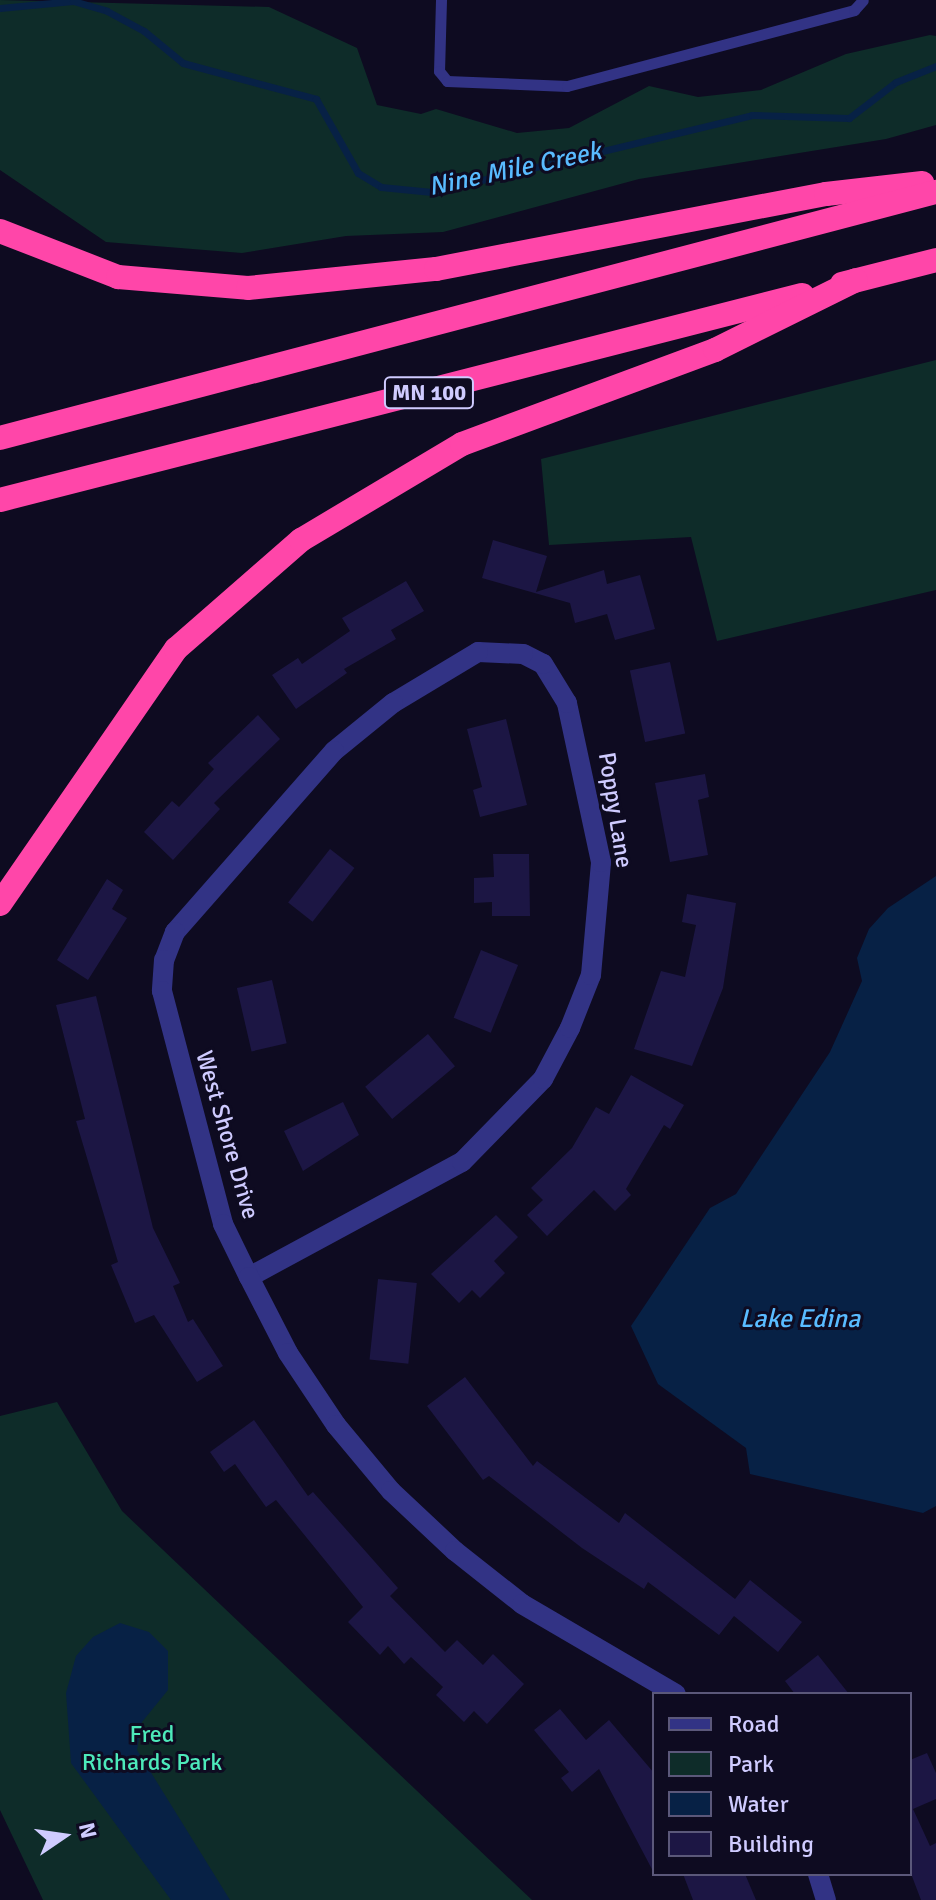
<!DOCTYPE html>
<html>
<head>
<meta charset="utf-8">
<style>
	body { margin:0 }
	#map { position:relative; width:936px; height:1900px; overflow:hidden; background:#0e0b21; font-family:Signika,sans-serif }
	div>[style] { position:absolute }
	.green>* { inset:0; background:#0e2c29 }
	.water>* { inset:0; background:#072145 }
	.stream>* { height:7px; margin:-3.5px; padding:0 3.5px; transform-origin:3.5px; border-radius:3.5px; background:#072145 }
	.building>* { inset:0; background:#1c1644; transform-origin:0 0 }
	.service>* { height:11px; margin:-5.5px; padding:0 5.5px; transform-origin:5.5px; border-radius:5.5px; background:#323385 }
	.minor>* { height:20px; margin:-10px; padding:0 10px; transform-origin:10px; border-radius:10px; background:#323385 }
	.motorway>* { height:24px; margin:-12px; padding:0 12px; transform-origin:12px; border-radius:12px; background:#ff46a9 }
	span { translate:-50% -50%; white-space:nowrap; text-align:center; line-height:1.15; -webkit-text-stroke:6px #0e0b21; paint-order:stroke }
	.shield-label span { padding:2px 6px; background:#0e0b21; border:2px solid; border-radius:6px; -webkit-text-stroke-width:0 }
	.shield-label { font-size:22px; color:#cfcbff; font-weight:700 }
	.street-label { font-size:24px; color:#cfcbff }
	.park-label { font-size:24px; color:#4de9ba }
	.water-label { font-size:26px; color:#59bbff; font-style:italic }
	.legend { position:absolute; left:652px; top:1692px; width:260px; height:184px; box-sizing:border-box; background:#0e0b21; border:2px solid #5b587a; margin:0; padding:10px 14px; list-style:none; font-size:24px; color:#cfcbff }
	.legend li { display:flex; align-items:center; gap:16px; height:40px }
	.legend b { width:40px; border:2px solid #5b587a }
	.north { position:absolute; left:24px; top:1796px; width:80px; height:80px; -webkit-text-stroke:6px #0e0b21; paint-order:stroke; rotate:77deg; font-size:22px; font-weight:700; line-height:32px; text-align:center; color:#cfcbff }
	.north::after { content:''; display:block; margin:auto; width:28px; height:36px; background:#cfcbff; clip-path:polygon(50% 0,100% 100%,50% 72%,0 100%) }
</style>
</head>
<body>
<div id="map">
	<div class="green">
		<i style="clip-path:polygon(0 0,269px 7px,357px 48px,377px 105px,421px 114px,436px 109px,517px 133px,569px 128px,649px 86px,698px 97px,761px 90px,846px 54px,930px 35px,936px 36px,936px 125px,886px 139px,639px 179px,443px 232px,346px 236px,242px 253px,106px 242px,0 170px)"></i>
		<i style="clip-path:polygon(936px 360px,936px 590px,717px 641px,691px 537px,549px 545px,541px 459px)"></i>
		<i style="clip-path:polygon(57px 1402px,122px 1511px,532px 1900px,43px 1900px,0 1810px,0 1416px)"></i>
	</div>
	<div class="water">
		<i style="clip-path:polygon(936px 876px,936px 1506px,923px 1513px,750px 1474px,746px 1448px,658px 1384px,631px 1326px,710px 1208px,736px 1194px,830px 1052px,862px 981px,857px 958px,869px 929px,888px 908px)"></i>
		<i style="clip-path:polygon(120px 1623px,149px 1632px,168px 1651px,168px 1690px,142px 1722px,137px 1750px,230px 1900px,171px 1900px,71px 1763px,66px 1693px,76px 1656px,93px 1637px)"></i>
	</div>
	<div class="stream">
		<i style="left:0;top:8px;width:73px;rotate:-5.5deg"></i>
		<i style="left:73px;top:1px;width:35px;rotate:16deg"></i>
		<i style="left:107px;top:11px;width:42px;rotate:28.4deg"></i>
		<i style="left:144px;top:31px;width:50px;rotate:39.4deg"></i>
		<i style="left:183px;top:63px;width:138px;rotate:15.1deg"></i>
		<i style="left:316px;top:99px;width:85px;rotate:60.4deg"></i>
		<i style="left:358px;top:173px;width:27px;rotate:31deg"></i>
		<i style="left:381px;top:187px;width:51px;rotate:5.6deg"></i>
		<i style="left:432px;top:192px;width:329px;rotate:-13.5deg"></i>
		<i style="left:752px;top:115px;width:97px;rotate:1.8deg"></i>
		<i style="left:849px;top:118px;width:59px;rotate:-37.5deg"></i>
		<i style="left:896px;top:82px;width:43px;rotate:-21.8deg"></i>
	</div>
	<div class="building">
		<i style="clip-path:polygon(493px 540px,547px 556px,536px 592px,604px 570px,607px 584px,640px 575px,655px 629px,615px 640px,607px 614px,575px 623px,570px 603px,482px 578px)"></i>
		<i style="clip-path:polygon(406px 581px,424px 611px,391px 630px,396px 639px,344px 669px,347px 673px,296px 709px,272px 675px,298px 658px,302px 664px,350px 631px,342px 618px)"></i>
		<i style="left:670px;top:662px;width:73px;height:41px;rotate:78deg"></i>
		<i style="clip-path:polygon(258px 715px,280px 739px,214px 803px,220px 809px,173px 860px,144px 832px,172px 801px,179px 807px,214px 769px,208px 763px)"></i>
		<i style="clip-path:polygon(506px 719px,527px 805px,480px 817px,473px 790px,482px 787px,467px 729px)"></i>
		<i style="clip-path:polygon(705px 774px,709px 797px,698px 800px,708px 855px,670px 862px,655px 783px)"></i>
		<i style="left:330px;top:849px;width:31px;height:68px;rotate:38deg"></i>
		<i style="clip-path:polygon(493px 854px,529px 854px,530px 916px,492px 916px,492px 902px,474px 903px,474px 878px,494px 877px)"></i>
		<i style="clip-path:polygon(107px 879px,123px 890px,112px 909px,127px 918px,88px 980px,57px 960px)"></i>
		<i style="clip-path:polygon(687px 894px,736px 903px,723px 988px,692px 1066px,634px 1049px,661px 971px,685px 977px,696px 925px,682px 922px)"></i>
		<i style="left:481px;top:950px;width:40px;height:73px;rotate:22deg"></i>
		<i style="left:272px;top:980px;width:65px;height:36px;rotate:77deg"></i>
		<i style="clip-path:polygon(96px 996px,153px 1228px,180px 1283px,173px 1286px,188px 1322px,193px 1319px,223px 1366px,197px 1382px,154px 1315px,135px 1323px,111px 1265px,118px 1262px,76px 1121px,85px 1119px,56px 1005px)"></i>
		<i style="left:428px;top:1034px;width:42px;height:82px;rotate:50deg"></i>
		<i style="clip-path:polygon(631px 1075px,684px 1105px,670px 1129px,664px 1125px,626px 1189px,631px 1195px,615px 1211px,594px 1190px,547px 1236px,527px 1215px,543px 1200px,531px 1188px,572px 1148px,596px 1107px,609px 1114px)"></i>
		<i style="clip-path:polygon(343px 1102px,359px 1135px,303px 1171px,284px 1131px)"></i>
		<i style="clip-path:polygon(496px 1215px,518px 1237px,494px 1261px,505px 1273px,480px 1298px,472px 1290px,459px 1303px,431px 1274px)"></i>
		<i style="left:378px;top:1279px;width:39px;height:81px;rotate:6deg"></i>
		<i style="clip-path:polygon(465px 1377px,533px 1466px,537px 1461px,619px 1523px,625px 1513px,735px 1599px,750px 1580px,802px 1622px,778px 1652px,734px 1616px,719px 1635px,648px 1582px,644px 1589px,582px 1548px,489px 1476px,483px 1480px,427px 1406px)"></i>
		<i style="clip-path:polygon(254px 1420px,308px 1496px,313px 1492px,398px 1588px,390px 1596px,445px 1652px,457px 1640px,483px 1665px,493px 1654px,524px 1684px,487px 1724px,474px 1711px,464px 1722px,436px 1695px,443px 1687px,411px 1657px,404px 1664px,388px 1646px,380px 1655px,348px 1622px,363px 1607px,276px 1500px,266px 1507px,235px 1464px,224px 1472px,210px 1452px)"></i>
		<i style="clip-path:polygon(818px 1655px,849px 1694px,795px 1694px,785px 1681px)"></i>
		<i style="clip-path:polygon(560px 1709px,586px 1740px,609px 1720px,654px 1773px,654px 1873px,599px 1769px,572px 1792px,561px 1778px,569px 1772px,534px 1730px)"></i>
		<i style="clip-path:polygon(927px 1753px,936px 1773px,936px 1799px,913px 1809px,930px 1846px,936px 1843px,936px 1900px,921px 1900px,910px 1871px,910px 1760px)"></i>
		<i style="clip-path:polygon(683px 1874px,745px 1874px,756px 1900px,693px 1900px)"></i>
	</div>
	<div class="service">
		<i style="left:441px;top:0;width:71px;rotate:91.6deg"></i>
		<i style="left:439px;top:71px;width:13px;rotate:51deg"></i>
		<i style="left:447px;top:81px;width:120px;rotate:2.4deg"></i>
		<i style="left:567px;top:86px;width:297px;rotate:-14.8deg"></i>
		<i style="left:854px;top:10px;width:13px;rotate:-48deg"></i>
	</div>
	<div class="minor">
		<i style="left:249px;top:1277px;width:242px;rotate:-28.4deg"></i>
		<i style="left:462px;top:1162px;width:116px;rotate:-45.7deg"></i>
		<i style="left:543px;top:1079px;width:58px;rotate:-62.1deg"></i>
		<i style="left:570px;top:1028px;width:57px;rotate:-68.4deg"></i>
		<i style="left:591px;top:975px;width:113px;rotate:-84.9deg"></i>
		<i style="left:601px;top:862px;width:163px;rotate:-102.1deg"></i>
		<i style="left:567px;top:703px;width:46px;rotate:-121.6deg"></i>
		<i style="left:543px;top:664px;width:22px;rotate:-153deg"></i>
		<i style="left:523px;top:654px;width:45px;rotate:-177.5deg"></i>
		<i style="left:478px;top:652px;width:99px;rotate:149deg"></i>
		<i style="left:393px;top:703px;width:76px;rotate:140.9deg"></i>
		<i style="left:334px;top:751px;width:241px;rotate:131.3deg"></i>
		<i style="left:175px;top:932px;width:30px;rotate:111deg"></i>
		<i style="left:164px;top:960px;width:31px;rotate:94deg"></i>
		<i style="left:162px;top:991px;width:241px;rotate:75.3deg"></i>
		<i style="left:223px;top:1224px;width:59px;rotate:63.9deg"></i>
		<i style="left:249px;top:1277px;width:85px;rotate:62.8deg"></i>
		<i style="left:288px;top:1353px;width:87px;rotate:56.3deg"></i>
		<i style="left:336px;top:1425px;width:86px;rotate:50.2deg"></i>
		<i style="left:391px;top:1491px;width:88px;rotate:43.2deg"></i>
		<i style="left:455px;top:1551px;width:85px;rotate:38.3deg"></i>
		<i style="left:522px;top:1604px;width:178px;rotate:30.3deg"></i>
		<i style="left:818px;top:1874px;width:27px;rotate:73deg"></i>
	</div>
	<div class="motorway">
		<i style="left:0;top:231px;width:127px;rotate:21.3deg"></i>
		<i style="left:118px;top:277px;width:130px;rotate:4.8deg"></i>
		<i style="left:248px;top:288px;width:189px;rotate:-5.8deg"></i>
		<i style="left:436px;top:269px;width:397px;rotate:-10.9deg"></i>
		<i style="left:826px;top:194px;width:97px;rotate:-6.5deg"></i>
		<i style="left:842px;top:284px;width:97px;rotate:-14.3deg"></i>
		<i style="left:0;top:438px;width:968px;rotate:-14.73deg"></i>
		<i style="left:0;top:500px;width:828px;rotate:-14.34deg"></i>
		<i style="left:0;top:904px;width:310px;rotate:-55.4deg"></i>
		<i style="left:176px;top:649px;width:166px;rotate:-41.1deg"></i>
		<i style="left:301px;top:540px;width:187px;rotate:-30.8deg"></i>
		<i style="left:462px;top:444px;width:270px;rotate:-20.4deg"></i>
		<i style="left:715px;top:350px;width:157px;rotate:-26.4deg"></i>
	</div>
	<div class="shield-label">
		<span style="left:429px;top:393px">MN 100</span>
	</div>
	<div class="street-label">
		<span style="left:615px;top:810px;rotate:81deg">Poppy Lane</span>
		<span style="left:227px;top:1135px;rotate:74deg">West Shore Drive</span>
	</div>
	<div class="park-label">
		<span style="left:152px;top:1749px">Fred<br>Richards Park</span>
	</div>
	<div class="water-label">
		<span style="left:515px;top:170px;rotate:-12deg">Nine Mile Creek</span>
		<span style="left:800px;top:1320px">Lake Edina</span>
	</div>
	<ul class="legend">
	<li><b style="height:10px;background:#323385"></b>Road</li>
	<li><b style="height:22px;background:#0e2c29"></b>Park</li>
	<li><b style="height:22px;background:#072145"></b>Water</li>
	<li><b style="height:22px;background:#1c1644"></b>Building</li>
	</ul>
	<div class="north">N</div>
</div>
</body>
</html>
